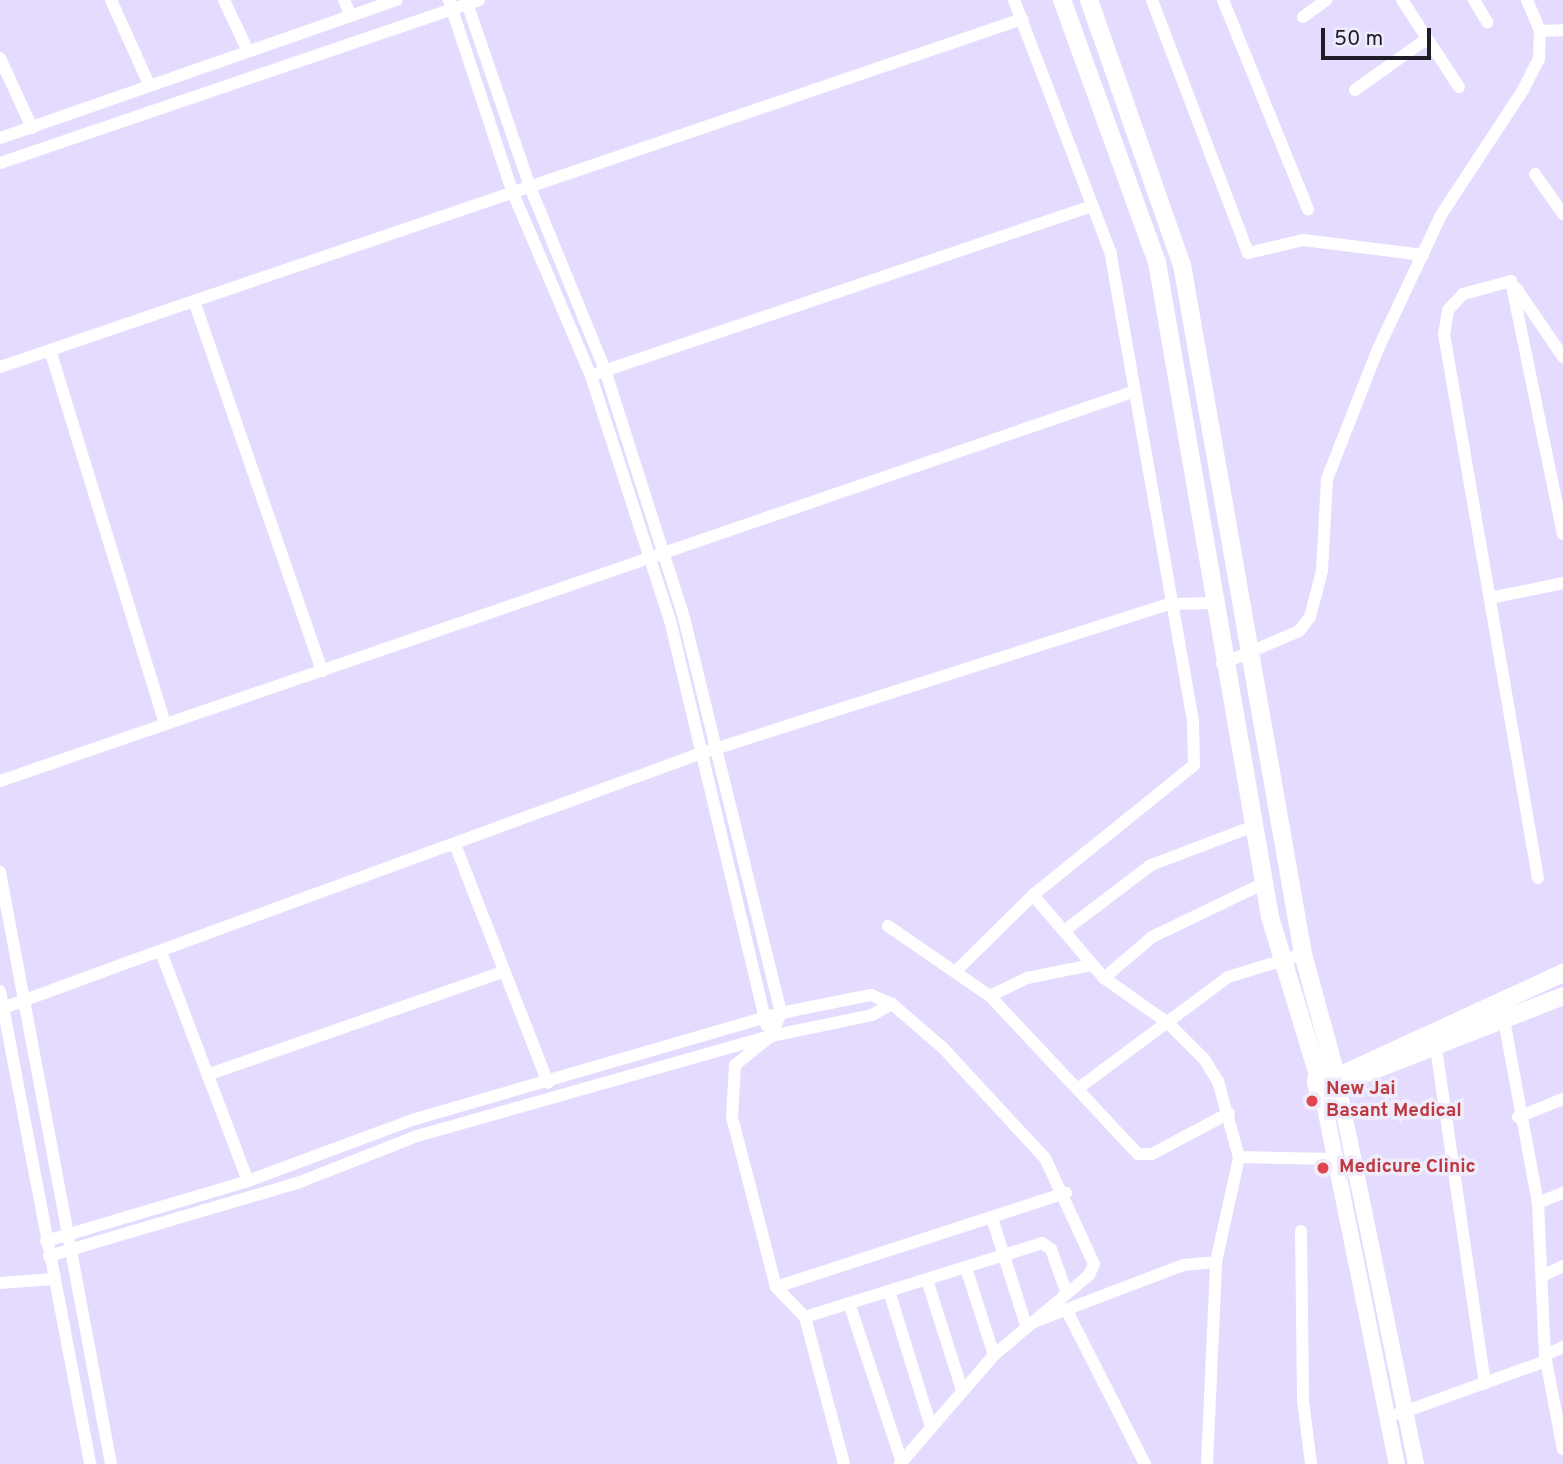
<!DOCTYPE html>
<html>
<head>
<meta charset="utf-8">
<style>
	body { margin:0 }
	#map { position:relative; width:1563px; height:1464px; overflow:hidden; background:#e4dbff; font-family:Overpass,sans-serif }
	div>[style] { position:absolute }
	.minor>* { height:12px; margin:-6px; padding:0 6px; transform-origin:6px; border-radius:6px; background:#fff }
	.tertiary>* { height:16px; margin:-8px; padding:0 8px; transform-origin:8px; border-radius:8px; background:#fff }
	.secondary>* { height:18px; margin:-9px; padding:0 9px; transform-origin:9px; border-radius:9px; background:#fff }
	.secondary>.ring { margin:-9px; padding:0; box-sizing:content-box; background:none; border:18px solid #fff; border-radius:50% }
	.dots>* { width:19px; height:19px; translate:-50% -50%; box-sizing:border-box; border:4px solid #efecfb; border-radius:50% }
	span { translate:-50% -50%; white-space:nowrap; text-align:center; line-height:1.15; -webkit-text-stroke:7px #efecfb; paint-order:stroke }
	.health-label { font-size:19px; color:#be3a42; font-weight:700 }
	.left { translate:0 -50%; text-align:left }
	.scale { position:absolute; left:1321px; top:28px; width:110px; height:32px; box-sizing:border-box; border:4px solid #1f1c28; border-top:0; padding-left:9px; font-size:21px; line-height:24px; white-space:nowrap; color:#1f1c28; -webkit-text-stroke:5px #efecfb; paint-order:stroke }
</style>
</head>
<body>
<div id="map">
	<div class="minor">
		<i style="left:111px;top:0;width:92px;rotate:65.7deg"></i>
		<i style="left:224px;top:0;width:54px;rotate:64.9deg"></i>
		<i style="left:344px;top:0;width:17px;rotate:66deg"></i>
		<i style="left:449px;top:0;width:203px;rotate:71.7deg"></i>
		<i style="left:513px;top:193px;width:199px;rotate:66.9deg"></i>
		<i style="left:591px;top:376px;width:256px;rotate:72.1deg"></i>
		<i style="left:670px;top:620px;width:417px;rotate:76.6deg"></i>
		<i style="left:466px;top:0;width:198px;rotate:71.1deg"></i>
		<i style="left:530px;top:187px;width:198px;rotate:67.7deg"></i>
		<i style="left:605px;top:370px;width:260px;rotate:72.3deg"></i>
		<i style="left:684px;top:618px;width:407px;rotate:76.2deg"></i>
		<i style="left:781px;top:1013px;width:25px;rotate:113deg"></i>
		<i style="left:771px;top:1036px;width:46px;rotate:141.1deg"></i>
		<i style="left:735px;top:1065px;width:52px;rotate:93.3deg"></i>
		<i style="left:732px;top:1117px;width:176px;rotate:75.5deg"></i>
		<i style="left:776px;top:1287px;width:42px;rotate:46deg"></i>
		<i style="left:805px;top:1317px;width:152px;rotate:75.1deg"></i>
		<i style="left:1152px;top:0;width:271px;rotate:69.2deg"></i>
		<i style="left:1248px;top:253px;width:57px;rotate:-13.3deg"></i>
		<i style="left:1303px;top:240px;width:121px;rotate:7.1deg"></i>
		<i style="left:1223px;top:0;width:226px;rotate:67.9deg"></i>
		<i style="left:1402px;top:0;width:104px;rotate:56.8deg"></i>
		<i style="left:1474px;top:0;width:26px;rotate:59deg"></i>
		<i style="left:1527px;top:0;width:34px;rotate:67deg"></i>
		<i style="left:1303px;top:17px;width:29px;rotate:-36deg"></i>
		<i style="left:0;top:58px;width:77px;rotate:65.4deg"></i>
		<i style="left:1355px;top:90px;width:86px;rotate:-35.5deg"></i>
		<i style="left:0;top:138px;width:420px;rotate:-19.2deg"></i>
		<i style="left:0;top:163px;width:506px;rotate:-18.79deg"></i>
		<i style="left:1535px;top:174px;width:49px;rotate:55deg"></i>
		<i style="left:1511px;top:281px;width:50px;rotate:164.8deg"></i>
		<i style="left:1463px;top:294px;width:22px;rotate:133deg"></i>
		<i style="left:1448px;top:310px;width:24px;rotate:99deg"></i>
		<i style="left:1444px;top:334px;width:552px;rotate:80.2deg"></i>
		<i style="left:1511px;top:281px;width:258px;rotate:78.4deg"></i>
		<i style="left:1516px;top:288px;width:83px;rotate:55.7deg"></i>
		<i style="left:194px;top:301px;width:392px;rotate:70.9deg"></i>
		<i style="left:50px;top:350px;width:390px;rotate:72.9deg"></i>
		<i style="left:0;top:367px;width:1080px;rotate:-18.8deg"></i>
		<i style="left:598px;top:373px;width:521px;rotate:-18.68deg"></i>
		<i style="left:1490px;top:598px;width:75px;rotate:-11.6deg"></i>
		<i style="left:1222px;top:664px;width:84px;rotate:-23.2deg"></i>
		<i style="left:1299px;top:631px;width:18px;rotate:-52deg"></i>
		<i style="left:1310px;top:617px;width:48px;rotate:-75.4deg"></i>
		<i style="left:1322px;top:571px;width:92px;rotate:-86.9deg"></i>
		<i style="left:1327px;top:479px;width:140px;rotate:-68.6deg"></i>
		<i style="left:1378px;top:349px;width:148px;rotate:-64.8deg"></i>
		<i style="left:1441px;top:215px;width:149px;rotate:-56.7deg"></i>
		<i style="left:1523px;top:90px;width:35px;rotate:-63deg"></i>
		<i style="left:1539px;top:59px;width:28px;rotate:-88deg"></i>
		<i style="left:1540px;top:31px;width:23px;rotate:-2deg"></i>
		<i style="left:0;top:781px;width:1197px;rotate:-18.96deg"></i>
		<i style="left:456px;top:847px;width:253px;rotate:68.7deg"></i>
		<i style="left:0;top:872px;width:602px;rotate:79.38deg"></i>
		<i style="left:1033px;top:895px;width:109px;rotate:49.5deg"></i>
		<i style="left:1104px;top:978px;width:78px;rotate:35.1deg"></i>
		<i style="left:1168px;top:1023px;width:51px;rotate:45deg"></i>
		<i style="left:1204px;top:1059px;width:26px;rotate:58deg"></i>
		<i style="left:1218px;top:1081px;width:79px;rotate:74.6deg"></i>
		<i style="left:888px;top:926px;width:124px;rotate:34.5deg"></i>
		<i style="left:990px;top:996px;width:216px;rotate:46.9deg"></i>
		<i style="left:1138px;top:1154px;width:14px"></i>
		<i style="left:1152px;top:1154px;width:87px;rotate:-28deg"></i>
		<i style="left:1064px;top:931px;width:109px;rotate:-37.2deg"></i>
		<i style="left:1151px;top:865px;width:110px;rotate:-20.7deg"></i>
		<i style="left:161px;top:952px;width:245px;rotate:69.2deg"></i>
		<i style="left:956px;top:971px;width:108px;rotate:-44.6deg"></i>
		<i style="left:1033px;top:895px;width:207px;rotate:-38.9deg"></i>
		<i style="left:1194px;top:765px;width:44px;rotate:-91.3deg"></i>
		<i style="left:1193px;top:721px;width:474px;rotate:-100deg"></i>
		<i style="left:1111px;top:254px;width:272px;rotate:-110.9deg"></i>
		<i style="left:1104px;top:978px;width:63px;rotate:-40.5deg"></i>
		<i style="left:1152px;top:937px;width:124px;rotate:-25.7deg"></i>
		<i style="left:0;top:991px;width:481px;rotate:79.2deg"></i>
		<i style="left:990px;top:996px;width:41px;rotate:-25.9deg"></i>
		<i style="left:1027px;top:978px;width:65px;rotate:-11.5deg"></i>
		<i style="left:3px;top:1008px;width:741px;rotate:-20.05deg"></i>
		<i style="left:699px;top:754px;width:494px;rotate:-17.7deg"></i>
		<i style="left:1170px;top:604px;width:44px;rotate:-1.3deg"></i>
		<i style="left:1504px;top:1020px;width:186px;rotate:79.5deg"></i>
		<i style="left:1538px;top:1203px;width:152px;rotate:87.4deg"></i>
		<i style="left:1545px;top:1355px;width:96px;rotate:79.2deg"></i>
		<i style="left:1436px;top:1048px;width:339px;rotate:81.7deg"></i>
		<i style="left:207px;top:1075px;width:312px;rotate:-19.2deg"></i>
		<i style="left:1080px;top:1087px;width:184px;rotate:-36.6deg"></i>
		<i style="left:1228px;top:977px;width:78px;rotate:-17deg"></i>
		<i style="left:1518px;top:1117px;width:48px;rotate:-21.8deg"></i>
		<i style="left:1538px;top:1203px;width:27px;rotate:-22deg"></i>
		<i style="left:992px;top:1218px;width:112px;rotate:72.4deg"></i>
		<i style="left:1026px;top:1325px;width:168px;rotate:-20.9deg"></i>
		<i style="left:1183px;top:1265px;width:33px;rotate:-5deg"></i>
		<i style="left:1301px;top:1231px;width:169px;rotate:89.3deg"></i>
		<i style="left:1303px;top:1400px;width:64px;rotate:82.9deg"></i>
		<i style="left:46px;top:1241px;width:211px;rotate:-16.5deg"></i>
		<i style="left:248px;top:1181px;width:175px;rotate:-20.4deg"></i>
		<i style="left:412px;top:1120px;width:384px;rotate:-16.2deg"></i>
		<i style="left:781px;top:1013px;width:92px;rotate:-11.3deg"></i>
		<i style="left:871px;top:995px;width:23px;rotate:23deg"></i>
		<i style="left:892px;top:1004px;width:67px;rotate:40.8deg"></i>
		<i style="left:943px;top:1048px;width:150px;rotate:47.2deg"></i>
		<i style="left:1045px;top:1158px;width:117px;rotate:65.2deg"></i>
		<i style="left:1094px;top:1264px;width:12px;rotate:114deg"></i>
		<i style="left:1089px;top:1275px;width:124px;rotate:139.9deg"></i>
		<i style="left:994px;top:1355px;width:144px;rotate:130.8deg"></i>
		<i style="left:49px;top:1256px;width:262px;rotate:-16.4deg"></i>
		<i style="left:300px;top:1182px;width:126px;rotate:-21.5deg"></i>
		<i style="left:417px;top:1136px;width:368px;rotate:-15.8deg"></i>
		<i style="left:771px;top:1036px;width:103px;rotate:-11.7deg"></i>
		<i style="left:872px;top:1015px;width:23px;rotate:-29deg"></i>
		<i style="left:966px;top:1268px;width:91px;rotate:72.2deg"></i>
		<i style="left:1542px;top:1276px;width:23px;rotate:-25deg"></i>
		<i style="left:927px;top:1280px;width:115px;rotate:72.3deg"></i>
		<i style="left:0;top:1283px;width:53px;rotate:-4.3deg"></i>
		<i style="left:776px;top:1287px;width:305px;rotate:-18deg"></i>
		<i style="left:889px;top:1291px;width:142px;rotate:72.8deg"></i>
		<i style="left:849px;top:1303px;width:168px;rotate:71.6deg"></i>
		<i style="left:1066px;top:1309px;width:174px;rotate:63deg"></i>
		<i style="left:805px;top:1317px;width:248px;rotate:-17.3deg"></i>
		<i style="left:1042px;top:1243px;width:11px;rotate:34deg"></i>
		<i style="left:1051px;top:1249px;width:45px;rotate:70.3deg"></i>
		<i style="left:1545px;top:1355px;width:20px;rotate:-24deg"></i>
		<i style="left:1398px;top:1414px;width:157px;rotate:-19.7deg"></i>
		<i style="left:1207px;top:1464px;width:202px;rotate:-87.4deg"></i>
		<i style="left:1216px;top:1262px;width:107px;rotate:-77.6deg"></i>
		<i style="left:1239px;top:1157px;width:95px;rotate:1.2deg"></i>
	</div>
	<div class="tertiary">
		<i style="left:1339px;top:1089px;width:383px;rotate:78.4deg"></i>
		<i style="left:1322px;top:1093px;width:379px;rotate:78.6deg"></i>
	</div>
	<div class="secondary">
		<i style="left:1062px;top:0;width:279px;rotate:70.1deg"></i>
		<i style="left:1157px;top:262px;width:665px;rotate:80.21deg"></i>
		<i style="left:1270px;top:917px;width:165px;rotate:73.1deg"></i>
		<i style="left:1089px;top:0;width:281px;rotate:70.7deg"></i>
		<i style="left:1182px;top:265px;width:700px;rotate:80.04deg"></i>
		<i style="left:1303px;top:954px;width:121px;rotate:74.7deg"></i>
		<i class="ring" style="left:1316px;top:1070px;width:6px;height:6px"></i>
		<i style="left:1339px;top:1076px;width:247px;rotate:-24.7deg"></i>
		<i style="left:1348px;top:1080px;width:231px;rotate:-21.3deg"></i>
	</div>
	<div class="dots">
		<i style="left:1312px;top:1101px;background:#e0444e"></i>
		<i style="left:1323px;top:1168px;background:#e0444e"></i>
	</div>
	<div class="health-label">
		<span class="left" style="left:1326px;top:1101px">New Jai<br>Basant Medical</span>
		<span class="left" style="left:1339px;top:1168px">Medicure Clinic</span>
	</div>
	<div class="scale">50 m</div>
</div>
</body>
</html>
